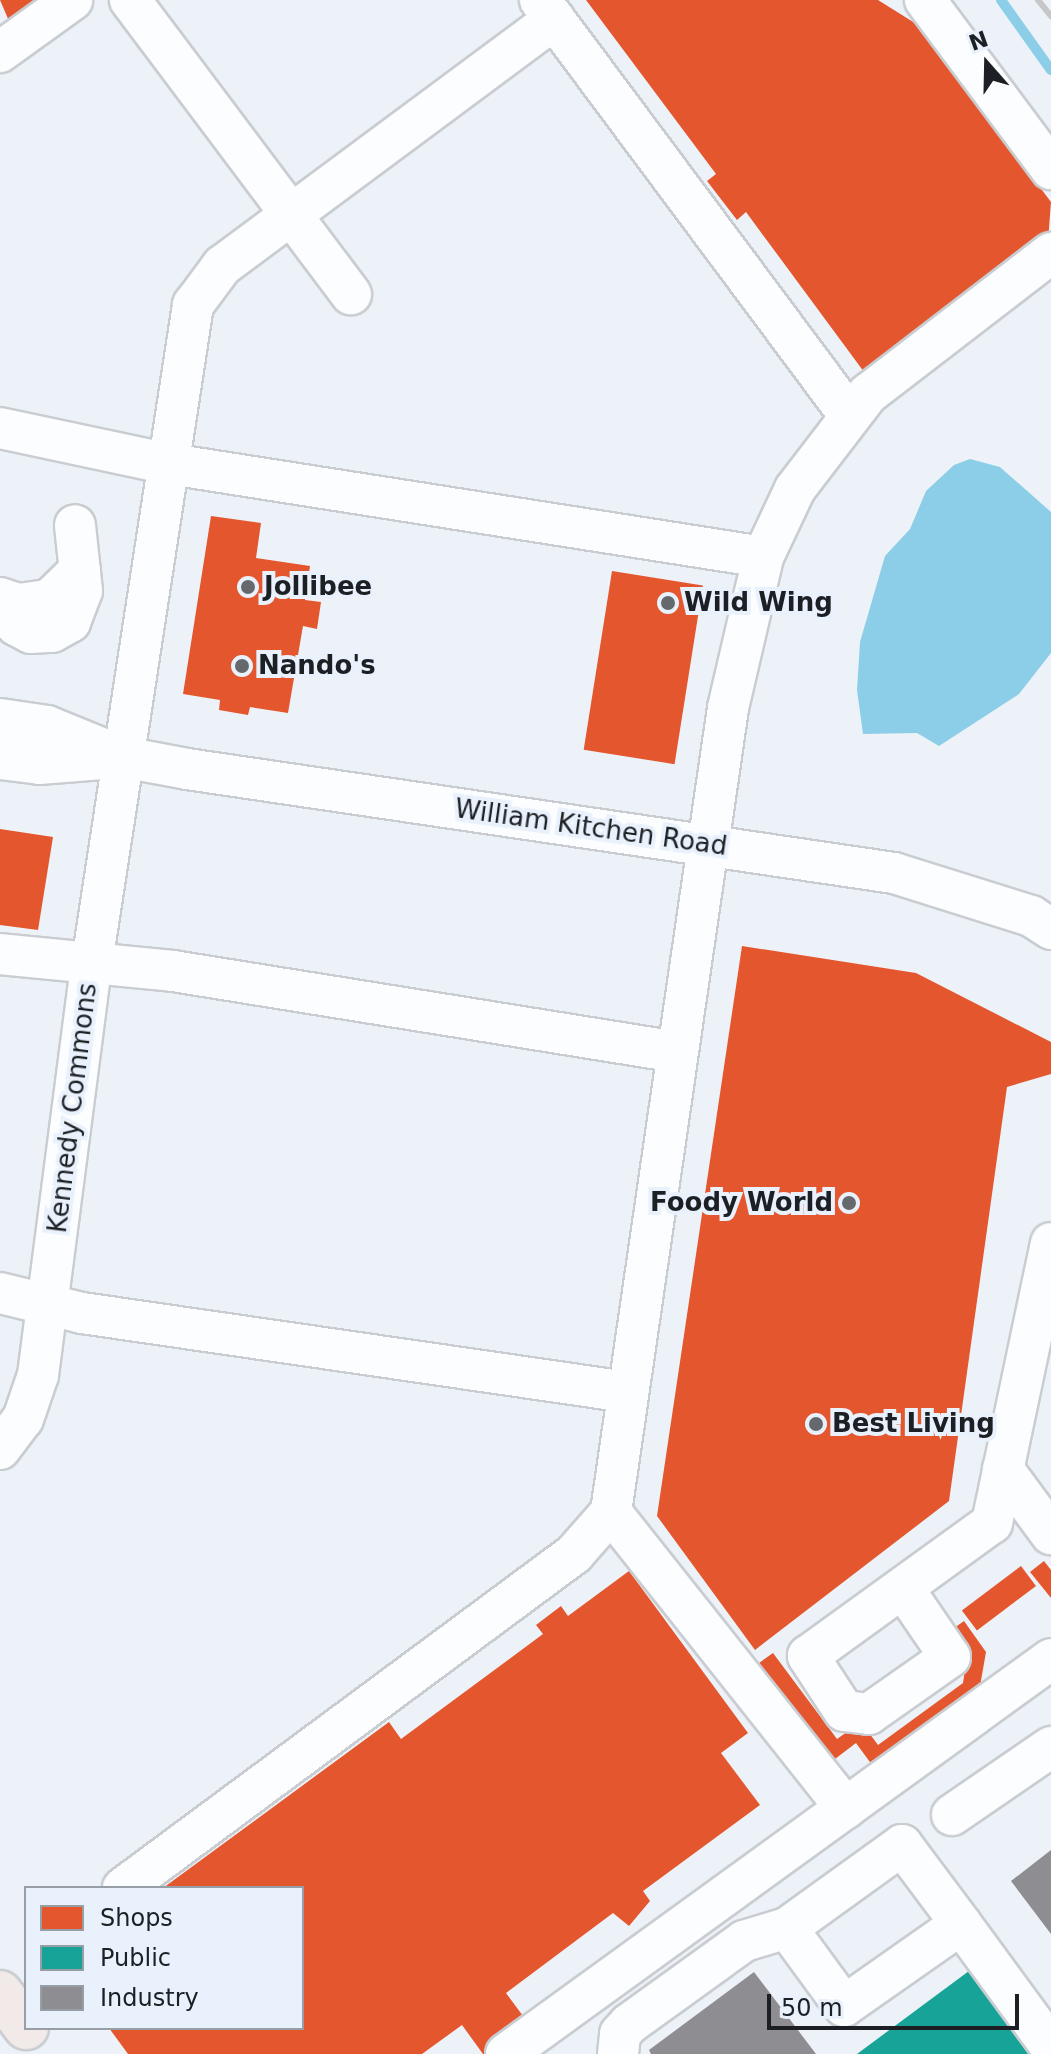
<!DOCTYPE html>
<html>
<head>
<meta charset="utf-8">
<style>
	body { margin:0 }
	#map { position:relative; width:1051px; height:2054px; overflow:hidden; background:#edf2f8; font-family:"DejaVu Sans",sans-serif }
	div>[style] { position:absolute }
	.water>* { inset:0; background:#8ccee8 }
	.shops>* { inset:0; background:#e4572e; transform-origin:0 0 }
	.public>* { inset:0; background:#17a398 }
	.industry>* { inset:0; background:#8d8d92 }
	.stream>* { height:10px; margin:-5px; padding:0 5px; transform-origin:5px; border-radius:5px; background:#8ccee8 }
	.roads { filter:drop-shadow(2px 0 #c9cdd1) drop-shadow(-2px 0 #c9cdd1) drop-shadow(0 2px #c9cdd1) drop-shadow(0 -2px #c9cdd1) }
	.minor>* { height:40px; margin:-20px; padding:0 20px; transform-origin:20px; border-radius:20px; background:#fcfdfe }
	.major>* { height:44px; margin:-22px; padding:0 22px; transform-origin:22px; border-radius:22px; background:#f1eae9 }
	.rail>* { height:6px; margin:-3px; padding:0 3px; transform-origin:3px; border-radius:3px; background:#c6c7c8 }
	.dots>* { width:22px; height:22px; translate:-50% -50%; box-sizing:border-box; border:4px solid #e9f2fc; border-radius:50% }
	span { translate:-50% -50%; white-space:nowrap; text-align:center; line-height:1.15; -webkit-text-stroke:8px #e9f2fc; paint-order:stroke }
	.poi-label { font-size:26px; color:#1c1f23; font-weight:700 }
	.left { translate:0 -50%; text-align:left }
	.right { translate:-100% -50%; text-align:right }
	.street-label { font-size:26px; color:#1c1f23 }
	.legend { position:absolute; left:24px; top:1886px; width:280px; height:144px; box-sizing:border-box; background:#e9f2fc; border:2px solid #979ea5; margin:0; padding:10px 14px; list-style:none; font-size:24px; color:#1c1f23 }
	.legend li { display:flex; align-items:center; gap:16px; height:40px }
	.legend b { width:40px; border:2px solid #979ea5 }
	.north { position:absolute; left:947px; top:24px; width:80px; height:80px; -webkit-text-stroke:6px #e9f2fc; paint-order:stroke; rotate:340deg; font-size:22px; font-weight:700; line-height:32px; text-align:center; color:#1c1f23 }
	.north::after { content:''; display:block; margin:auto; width:28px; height:36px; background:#1c1f23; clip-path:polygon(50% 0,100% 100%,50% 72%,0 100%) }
	.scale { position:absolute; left:767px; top:1994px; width:252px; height:36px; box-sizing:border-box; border:4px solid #1c1f23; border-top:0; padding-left:10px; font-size:24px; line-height:28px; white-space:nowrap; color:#1c1f23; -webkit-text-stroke:6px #e9f2fc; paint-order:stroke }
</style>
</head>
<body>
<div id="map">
	<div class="water">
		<i style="clip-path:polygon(970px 459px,1000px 467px,1051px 512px,1051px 653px,1019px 694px,939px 746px,917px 733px,863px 734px,857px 690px,860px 642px,885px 556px,910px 529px,926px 491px,954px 465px)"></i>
	</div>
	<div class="shops">
		<i style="clip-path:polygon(0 0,41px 0,9px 21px)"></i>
		<i style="clip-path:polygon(586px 0,878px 0,918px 25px,1051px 202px,1048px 241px,867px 376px,746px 212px,737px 220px,707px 181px,716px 174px)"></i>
		<i style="clip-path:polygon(211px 516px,261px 523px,256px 558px,310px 566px,305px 600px,321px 602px,317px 629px,303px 626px,288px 713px,250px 707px,248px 715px,219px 710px,220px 700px,183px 694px)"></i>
		<i style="left:612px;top:571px;width:92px;height:181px;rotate:9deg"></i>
		<i style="clip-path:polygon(0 829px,53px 837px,38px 930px,0 925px)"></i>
		<i style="clip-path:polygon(742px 946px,916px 973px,1051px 1042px,1051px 1074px,1007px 1087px,949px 1501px,755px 1650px,657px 1516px)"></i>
		<i style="clip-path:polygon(1044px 1561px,1051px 1570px,1051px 1598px,1030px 1572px)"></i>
		<i style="left:1021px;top:1566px;width:25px;height:74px;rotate:53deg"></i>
		<i style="clip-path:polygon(629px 1571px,748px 1733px,721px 1753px,760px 1805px,643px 1891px,650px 1901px,629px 1926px,613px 1913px,506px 1993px,523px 2016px,521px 2035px,494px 2054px,483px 2054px,462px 2025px,422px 2054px,128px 2054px,109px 2028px,302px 2028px,302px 1888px,163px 1888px,389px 1722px,401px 1739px,543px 1634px,536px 1625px,561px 1606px,568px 1616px)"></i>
		<i style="clip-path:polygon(964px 1621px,986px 1652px,979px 1692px,875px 1769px,856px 1743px,831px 1762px,759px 1663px,773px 1653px,837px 1739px,861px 1722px,878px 1745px,963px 1683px,967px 1656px,950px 1631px)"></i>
	</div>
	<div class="public">
		<i style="clip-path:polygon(973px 1968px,1037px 2054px,857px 2054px)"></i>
	</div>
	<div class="industry">
		<i style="clip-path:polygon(1051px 1850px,1051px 1934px,1011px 1881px)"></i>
		<i style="clip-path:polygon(754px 1972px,816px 2054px,651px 2054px,649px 2050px)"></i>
	</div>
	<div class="stream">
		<i style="left:1001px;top:0;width:86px;rotate:54.5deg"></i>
	</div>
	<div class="roads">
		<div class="minor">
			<i style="left:130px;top:0;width:368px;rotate:53.1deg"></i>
			<i style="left:540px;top:0;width:519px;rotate:53.31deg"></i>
			<i style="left:925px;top:0;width:211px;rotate:53.3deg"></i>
			<i style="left:0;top:52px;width:89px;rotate:-35.8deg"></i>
			<i style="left:0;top:428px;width:174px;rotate:12deg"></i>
			<i style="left:170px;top:464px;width:600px;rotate:8.91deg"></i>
			<i style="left:0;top:598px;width:20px;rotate:18deg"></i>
			<i style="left:19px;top:604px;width:30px;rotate:-8deg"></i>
			<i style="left:49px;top:600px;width:43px;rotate:-44.1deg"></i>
			<i style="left:0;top:603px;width:27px;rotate:54deg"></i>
			<i style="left:16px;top:625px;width:17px;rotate:28deg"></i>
			<i style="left:31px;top:633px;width:21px;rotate:-3deg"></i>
			<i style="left:52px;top:632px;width:21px;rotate:-29deg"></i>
			<i style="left:70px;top:622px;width:33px;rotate:-69deg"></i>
			<i style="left:82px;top:591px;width:66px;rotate:-96.1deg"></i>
			<i style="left:0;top:719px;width:48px;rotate:8.5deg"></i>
			<i style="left:47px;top:726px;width:82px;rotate:22.2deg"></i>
			<i style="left:123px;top:757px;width:65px;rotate:10.6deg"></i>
			<i style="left:187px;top:769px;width:715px;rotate:8.37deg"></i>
			<i style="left:894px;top:873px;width:144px;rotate:17.4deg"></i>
			<i style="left:1031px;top:916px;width:24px;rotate:33deg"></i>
			<i style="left:0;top:759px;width:39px;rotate:7deg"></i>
			<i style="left:39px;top:764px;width:76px;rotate:-4.5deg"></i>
			<i style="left:0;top:954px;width:174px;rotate:5.6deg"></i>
			<i style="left:173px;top:971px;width:510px;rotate:9.13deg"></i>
			<i style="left:0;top:1293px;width:84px;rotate:13.7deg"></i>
			<i style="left:82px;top:1313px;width:551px;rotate:8.25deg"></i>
			<i style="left:0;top:1449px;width:38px;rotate:-53deg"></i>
			<i style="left:23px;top:1419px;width:46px;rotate:-71.2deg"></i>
			<i style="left:38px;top:1375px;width:417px;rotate:-82.6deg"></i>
			<i style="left:92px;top:962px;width:665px;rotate:-81.26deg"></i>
			<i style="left:193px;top:305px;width:49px;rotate:-53.4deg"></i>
			<i style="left:222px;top:266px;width:414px;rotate:-36.6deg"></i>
			<i style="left:1003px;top:1469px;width:81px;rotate:53.6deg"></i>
			<i style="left:611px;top:1512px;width:378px;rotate:51.6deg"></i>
			<i style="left:903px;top:1588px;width:83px;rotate:55.7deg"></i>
			<i style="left:950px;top:1657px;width:99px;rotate:144.9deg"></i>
			<i style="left:869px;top:1714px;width:25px;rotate:-173deg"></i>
			<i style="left:844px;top:1711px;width:66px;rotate:-123.2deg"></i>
			<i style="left:808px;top:1656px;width:227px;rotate:-35.9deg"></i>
			<i style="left:992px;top:1523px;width:286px;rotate:-78.1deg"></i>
			<i style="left:952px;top:1815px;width:120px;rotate:-34.5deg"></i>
			<i style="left:123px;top:1888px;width:561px;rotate:-36.52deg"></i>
			<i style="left:574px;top:1554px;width:56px;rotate:-48.6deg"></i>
			<i style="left:611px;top:1512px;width:812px;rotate:-81.72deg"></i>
			<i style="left:728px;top:708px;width:155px;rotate:-76.9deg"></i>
			<i style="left:763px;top:557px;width:75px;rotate:-64.8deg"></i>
			<i style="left:795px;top:489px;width:120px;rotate:-52.5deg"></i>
			<i style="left:868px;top:394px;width:231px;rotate:-37.6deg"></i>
			<i style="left:961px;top:1924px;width:143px;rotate:145deg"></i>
			<i style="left:844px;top:2006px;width:97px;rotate:-126.2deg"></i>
			<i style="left:787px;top:1928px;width:142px;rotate:-35.8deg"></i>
			<i style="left:902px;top:1845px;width:99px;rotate:53.2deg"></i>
			<i style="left:961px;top:1924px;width:152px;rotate:53.8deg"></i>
			<i style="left:506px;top:2054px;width:673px;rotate:-35.93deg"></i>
			<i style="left:618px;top:2054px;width:20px;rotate:-84deg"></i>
			<i style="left:620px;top:2034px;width:13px;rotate:-48deg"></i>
			<i style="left:629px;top:2024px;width:142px;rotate:-35.8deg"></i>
			<i style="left:744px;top:1941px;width:45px;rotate:-16.8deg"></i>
		</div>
		<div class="major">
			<i style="left:0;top:1993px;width:43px;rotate:52.6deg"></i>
		</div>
	</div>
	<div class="rail">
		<i style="left:1038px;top:0;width:21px;rotate:51deg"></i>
	</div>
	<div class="dots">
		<i style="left:248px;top:587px;background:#65696e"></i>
		<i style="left:668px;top:603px;background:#65696e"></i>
		<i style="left:242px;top:666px;background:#65696e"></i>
		<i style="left:849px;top:1203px;background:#65696e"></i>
		<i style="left:816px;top:1424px;background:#65696e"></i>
	</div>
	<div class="poi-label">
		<span class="left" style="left:264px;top:587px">Jollibee</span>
		<span class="left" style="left:684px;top:603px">Wild Wing</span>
		<span class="left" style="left:258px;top:666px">Nando's</span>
		<span class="right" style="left:833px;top:1203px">Foody World</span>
		<span class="left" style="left:832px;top:1424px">Best Living</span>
	</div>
	<div class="street-label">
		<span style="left:591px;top:828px;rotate:8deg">William Kitchen Road</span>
		<span style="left:73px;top:1108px;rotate:-83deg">Kennedy Commons</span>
	</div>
	<ul class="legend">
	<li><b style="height:22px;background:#e4572e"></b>Shops</li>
	<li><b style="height:22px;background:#17a398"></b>Public</li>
	<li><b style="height:22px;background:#8d8d92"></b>Industry</li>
	</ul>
	<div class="north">N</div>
	<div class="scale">50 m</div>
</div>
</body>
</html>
